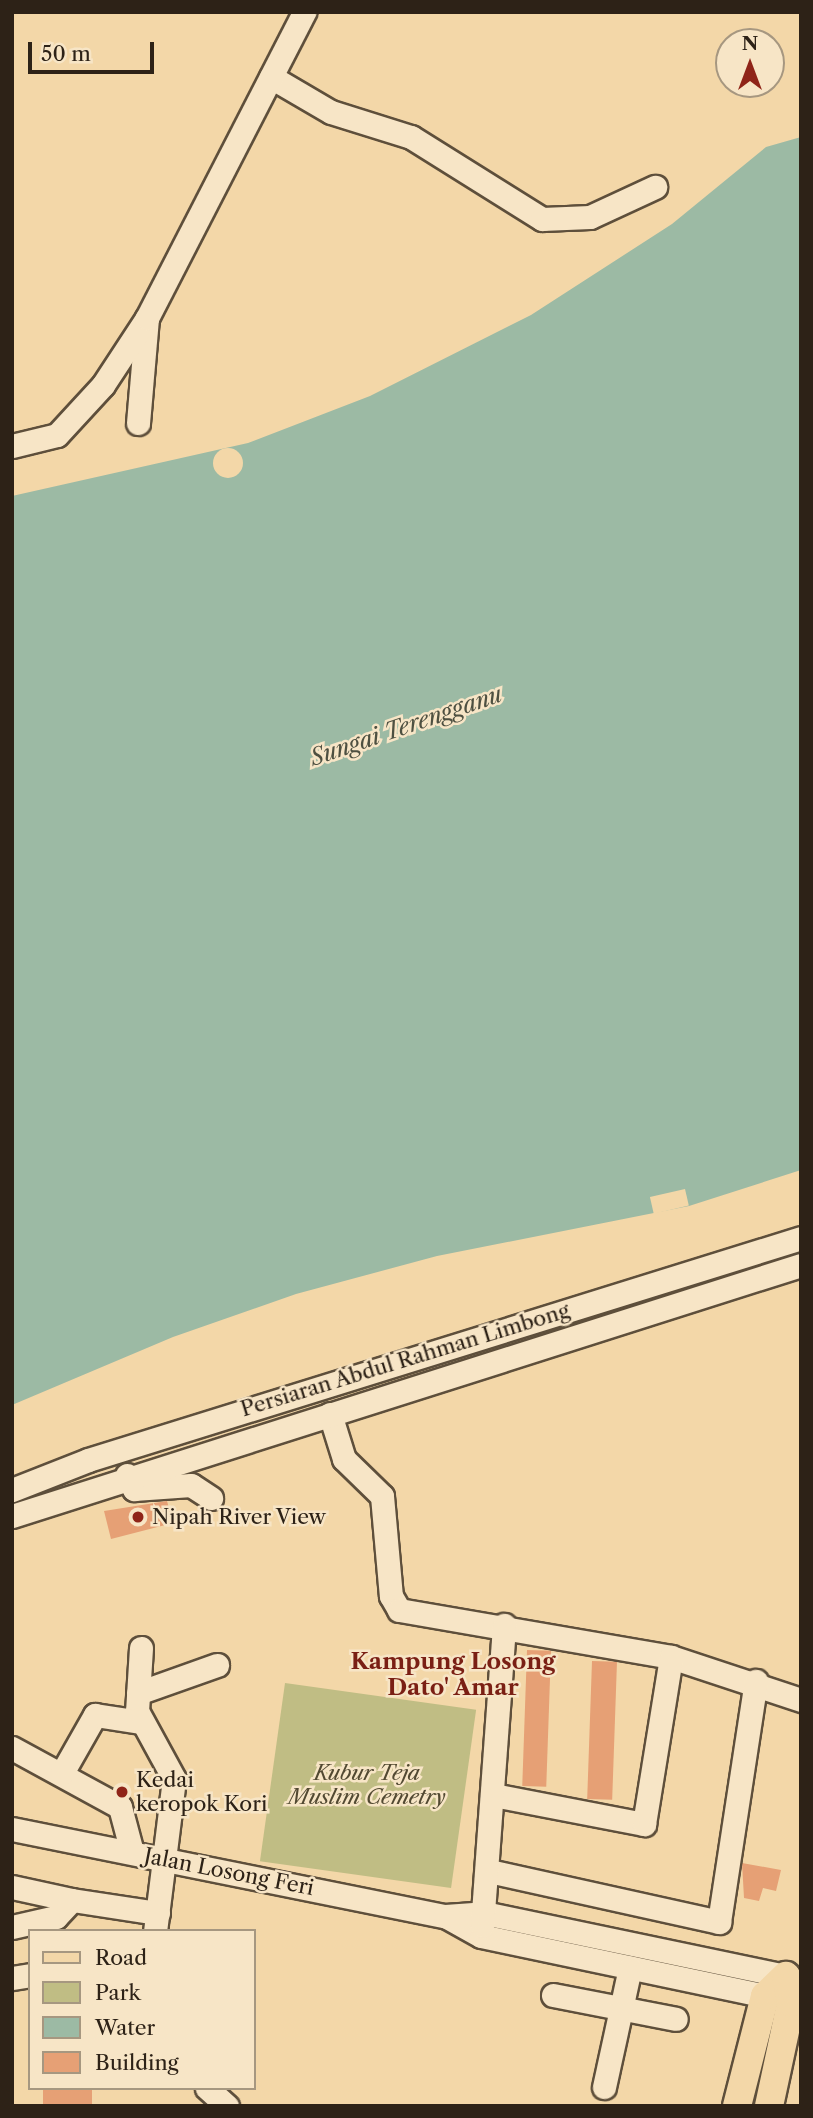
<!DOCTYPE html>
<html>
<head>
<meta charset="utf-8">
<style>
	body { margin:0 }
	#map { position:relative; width:813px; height:2118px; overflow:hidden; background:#f3d7a8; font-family:"Libre Caslon Text",serif }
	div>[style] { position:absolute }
	.green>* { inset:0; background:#c0bd84; transform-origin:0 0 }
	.water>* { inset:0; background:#9cbaa4 }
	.pier>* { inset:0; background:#f3d7a8; transform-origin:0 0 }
	.round { border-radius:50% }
	.building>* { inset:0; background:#e6a075; transform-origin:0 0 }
	.roads { filter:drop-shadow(2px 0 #5e4f3b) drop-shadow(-2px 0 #5e4f3b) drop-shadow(0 2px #5e4f3b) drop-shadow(0 -2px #5e4f3b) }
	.minor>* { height:23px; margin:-11.5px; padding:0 11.5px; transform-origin:11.5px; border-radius:11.5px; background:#f7e5c6 }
	.major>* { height:28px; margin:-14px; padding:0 14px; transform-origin:14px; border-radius:14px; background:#f3d7a8 }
	.dots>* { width:19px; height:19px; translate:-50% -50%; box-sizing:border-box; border:4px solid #f7e5c6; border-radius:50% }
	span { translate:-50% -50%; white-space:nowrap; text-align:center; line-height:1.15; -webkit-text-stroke:5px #f7e5c6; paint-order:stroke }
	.street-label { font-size:21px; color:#2d2217 }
	.poi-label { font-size:21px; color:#2d2217 }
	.left { translate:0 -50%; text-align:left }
	.park-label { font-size:21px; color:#524932; font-style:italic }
	.water-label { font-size:23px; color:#4e5041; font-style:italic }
	.neighbourhood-label { font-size:23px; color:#7a1f14; font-weight:700 }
	.frame { position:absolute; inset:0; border:14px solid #2d2217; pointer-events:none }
	.legend { position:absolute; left:28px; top:1929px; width:228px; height:161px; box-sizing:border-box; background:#f7e5c6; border:2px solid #a69780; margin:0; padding:9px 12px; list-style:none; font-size:21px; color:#2d2217 }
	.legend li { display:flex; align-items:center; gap:14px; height:35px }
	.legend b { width:35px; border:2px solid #a69780 }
	.north { position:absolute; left:715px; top:28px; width:70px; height:70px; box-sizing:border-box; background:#f7e5c6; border:2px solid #a69780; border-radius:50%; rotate:0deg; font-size:19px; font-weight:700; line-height:28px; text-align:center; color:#2d2217 }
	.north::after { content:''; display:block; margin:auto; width:24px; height:32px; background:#8f2418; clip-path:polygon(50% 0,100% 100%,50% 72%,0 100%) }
	.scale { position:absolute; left:28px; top:42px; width:126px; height:32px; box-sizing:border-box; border:4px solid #2d2217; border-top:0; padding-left:9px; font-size:21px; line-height:24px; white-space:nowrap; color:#2d2217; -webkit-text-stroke:5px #f7e5c6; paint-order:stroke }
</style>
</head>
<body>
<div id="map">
	<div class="green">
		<i style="left:285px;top:1683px;width:193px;height:180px;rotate:8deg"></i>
	</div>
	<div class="water">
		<i style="clip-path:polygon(801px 137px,801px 1170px,689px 1206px,437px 1256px,296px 1294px,173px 1337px,12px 1405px,12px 496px,248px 443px,370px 396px,531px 315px,672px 224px,766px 147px)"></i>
	</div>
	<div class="pier">
		<i class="round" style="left:213px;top:448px;width:30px;height:30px"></i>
		<i style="left:685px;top:1189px;width:17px;height:36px;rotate:77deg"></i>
	</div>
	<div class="building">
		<i style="clip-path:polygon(167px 1501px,173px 1523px,111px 1539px,104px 1511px)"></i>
		<i style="left:527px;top:1650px;width:24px;height:136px;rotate:2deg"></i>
		<i style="left:592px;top:1661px;width:25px;height:138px;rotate:2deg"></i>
		<i style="clip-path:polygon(742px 1863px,781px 1870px,776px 1891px,763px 1888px,759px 1901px,744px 1898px)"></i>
		<i style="left:43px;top:2088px;width:49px;height:18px"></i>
	</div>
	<div class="roads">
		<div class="minor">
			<i style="left:271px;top:77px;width:69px;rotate:30.3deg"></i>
			<i style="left:331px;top:112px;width:84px;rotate:17.4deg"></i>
			<i style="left:411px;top:137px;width:155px;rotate:32deg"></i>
			<i style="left:542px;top:219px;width:48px;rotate:-2.4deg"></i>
			<i style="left:590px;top:217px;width:72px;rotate:-24.8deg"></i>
			<i style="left:138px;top:423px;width:105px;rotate:-85.1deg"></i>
			<i style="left:12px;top:446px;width:46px;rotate:-13.7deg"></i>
			<i style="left:57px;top:435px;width:68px;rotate:-47.4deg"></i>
			<i style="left:103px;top:385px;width:80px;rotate:-56.7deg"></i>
			<i style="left:147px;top:318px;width:344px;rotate:-62.8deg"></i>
			<i style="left:330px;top:1414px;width:47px;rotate:72.7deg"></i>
			<i style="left:344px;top:1459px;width:53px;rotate:44.2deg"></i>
			<i style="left:382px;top:1496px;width:100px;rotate:84.9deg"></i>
			<i style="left:391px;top:1596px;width:16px;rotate:60deg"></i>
			<i style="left:399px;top:1610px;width:276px;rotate:9.8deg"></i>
			<i style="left:671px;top:1657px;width:137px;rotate:18.3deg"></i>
			<i style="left:127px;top:1475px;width:16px;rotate:63deg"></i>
			<i style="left:134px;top:1489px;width:57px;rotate:-4deg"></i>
			<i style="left:191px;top:1485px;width:24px;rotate:33deg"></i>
			<i style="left:12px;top:1490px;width:82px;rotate:-21.5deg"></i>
			<i style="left:88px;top:1460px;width:747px;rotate:-17.29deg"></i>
			<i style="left:12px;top:1516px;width:828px;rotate:-17.65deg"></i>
			<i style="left:141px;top:1648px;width:63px;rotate:93.6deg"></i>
			<i style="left:137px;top:1711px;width:77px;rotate:61.4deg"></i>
			<i style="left:174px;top:1779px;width:153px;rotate:97.1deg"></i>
			<i style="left:138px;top:1693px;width:84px;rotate:-19.5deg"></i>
			<i style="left:12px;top:1748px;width:123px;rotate:28.6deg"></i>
			<i style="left:120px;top:1807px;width:47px;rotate:75.1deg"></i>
			<i style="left:62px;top:1773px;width:67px;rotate:-60.4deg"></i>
			<i style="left:95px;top:1715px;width:47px;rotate:8.7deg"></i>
			<i style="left:493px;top:1795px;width:154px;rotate:10.9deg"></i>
			<i style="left:644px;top:1824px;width:169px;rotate:-80.8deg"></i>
			<i style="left:12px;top:1829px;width:442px;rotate:11.4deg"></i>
			<i style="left:445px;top:1916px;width:39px;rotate:-4deg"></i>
			<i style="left:484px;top:1913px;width:309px;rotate:11.8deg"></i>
			<i style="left:489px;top:1871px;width:236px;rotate:12.5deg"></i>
			<i style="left:719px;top:1922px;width:244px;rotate:-81.3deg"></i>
			<i style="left:12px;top:1887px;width:61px;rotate:12.2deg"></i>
			<i style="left:445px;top:1916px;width:41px;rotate:29.1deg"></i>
			<i style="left:481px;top:1936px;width:290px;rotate:11.9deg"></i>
			<i style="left:482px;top:1926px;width:302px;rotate:-85.8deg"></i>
			<i style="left:12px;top:1927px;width:45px;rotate:-12.8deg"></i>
			<i style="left:56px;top:1917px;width:23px;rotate:-47deg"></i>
			<i style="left:72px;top:1900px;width:87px;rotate:8.6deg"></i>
			<i style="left:12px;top:1978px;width:18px;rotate:-9deg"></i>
			<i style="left:553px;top:1995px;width:125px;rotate:11deg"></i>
			<i style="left:604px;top:2087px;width:122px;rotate:-77.7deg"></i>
			<i style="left:207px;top:2088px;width:27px;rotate:42deg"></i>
		</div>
		<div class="major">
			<i style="left:737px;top:2106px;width:114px;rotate:-75.7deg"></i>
			<i style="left:765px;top:1996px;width:29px;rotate:-44deg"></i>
			<i style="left:769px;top:2106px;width:105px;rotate:-77.9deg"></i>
			<i style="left:791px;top:2003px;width:27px;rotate:-100deg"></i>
		</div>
	</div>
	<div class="dots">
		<i style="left:138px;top:1517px;background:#8f2418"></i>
		<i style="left:122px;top:1792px;background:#8f2418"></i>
	</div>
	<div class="street-label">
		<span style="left:405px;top:1360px;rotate:-17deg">Persiaran Abdul Rahman Limbong</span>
		<span style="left:229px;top:1872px;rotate:11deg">Jalan Losong Feri</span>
	</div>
	<div class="poi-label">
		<span class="left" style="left:152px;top:1517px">Nipah River View</span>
		<span class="left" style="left:136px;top:1792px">Kedai<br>keropok Kori</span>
	</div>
	<div class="park-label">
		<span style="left:367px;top:1785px">Kubur Teja<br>Muslim Cemetry</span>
	</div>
	<div class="water-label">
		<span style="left:406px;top:726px;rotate:-19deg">Sungai Terengganu</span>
	</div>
	<div class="neighbourhood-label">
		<span style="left:453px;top:1674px">Kampung Losong<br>Dato' Amar</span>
	</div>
	<div class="frame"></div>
	<ul class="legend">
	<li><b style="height:9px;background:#f3d7a8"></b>Road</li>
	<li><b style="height:19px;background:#c0bd84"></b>Park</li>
	<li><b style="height:19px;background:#9cbaa4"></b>Water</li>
	<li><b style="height:19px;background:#e6a075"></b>Building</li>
	</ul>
	<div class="north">N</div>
	<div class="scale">50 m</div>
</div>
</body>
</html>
